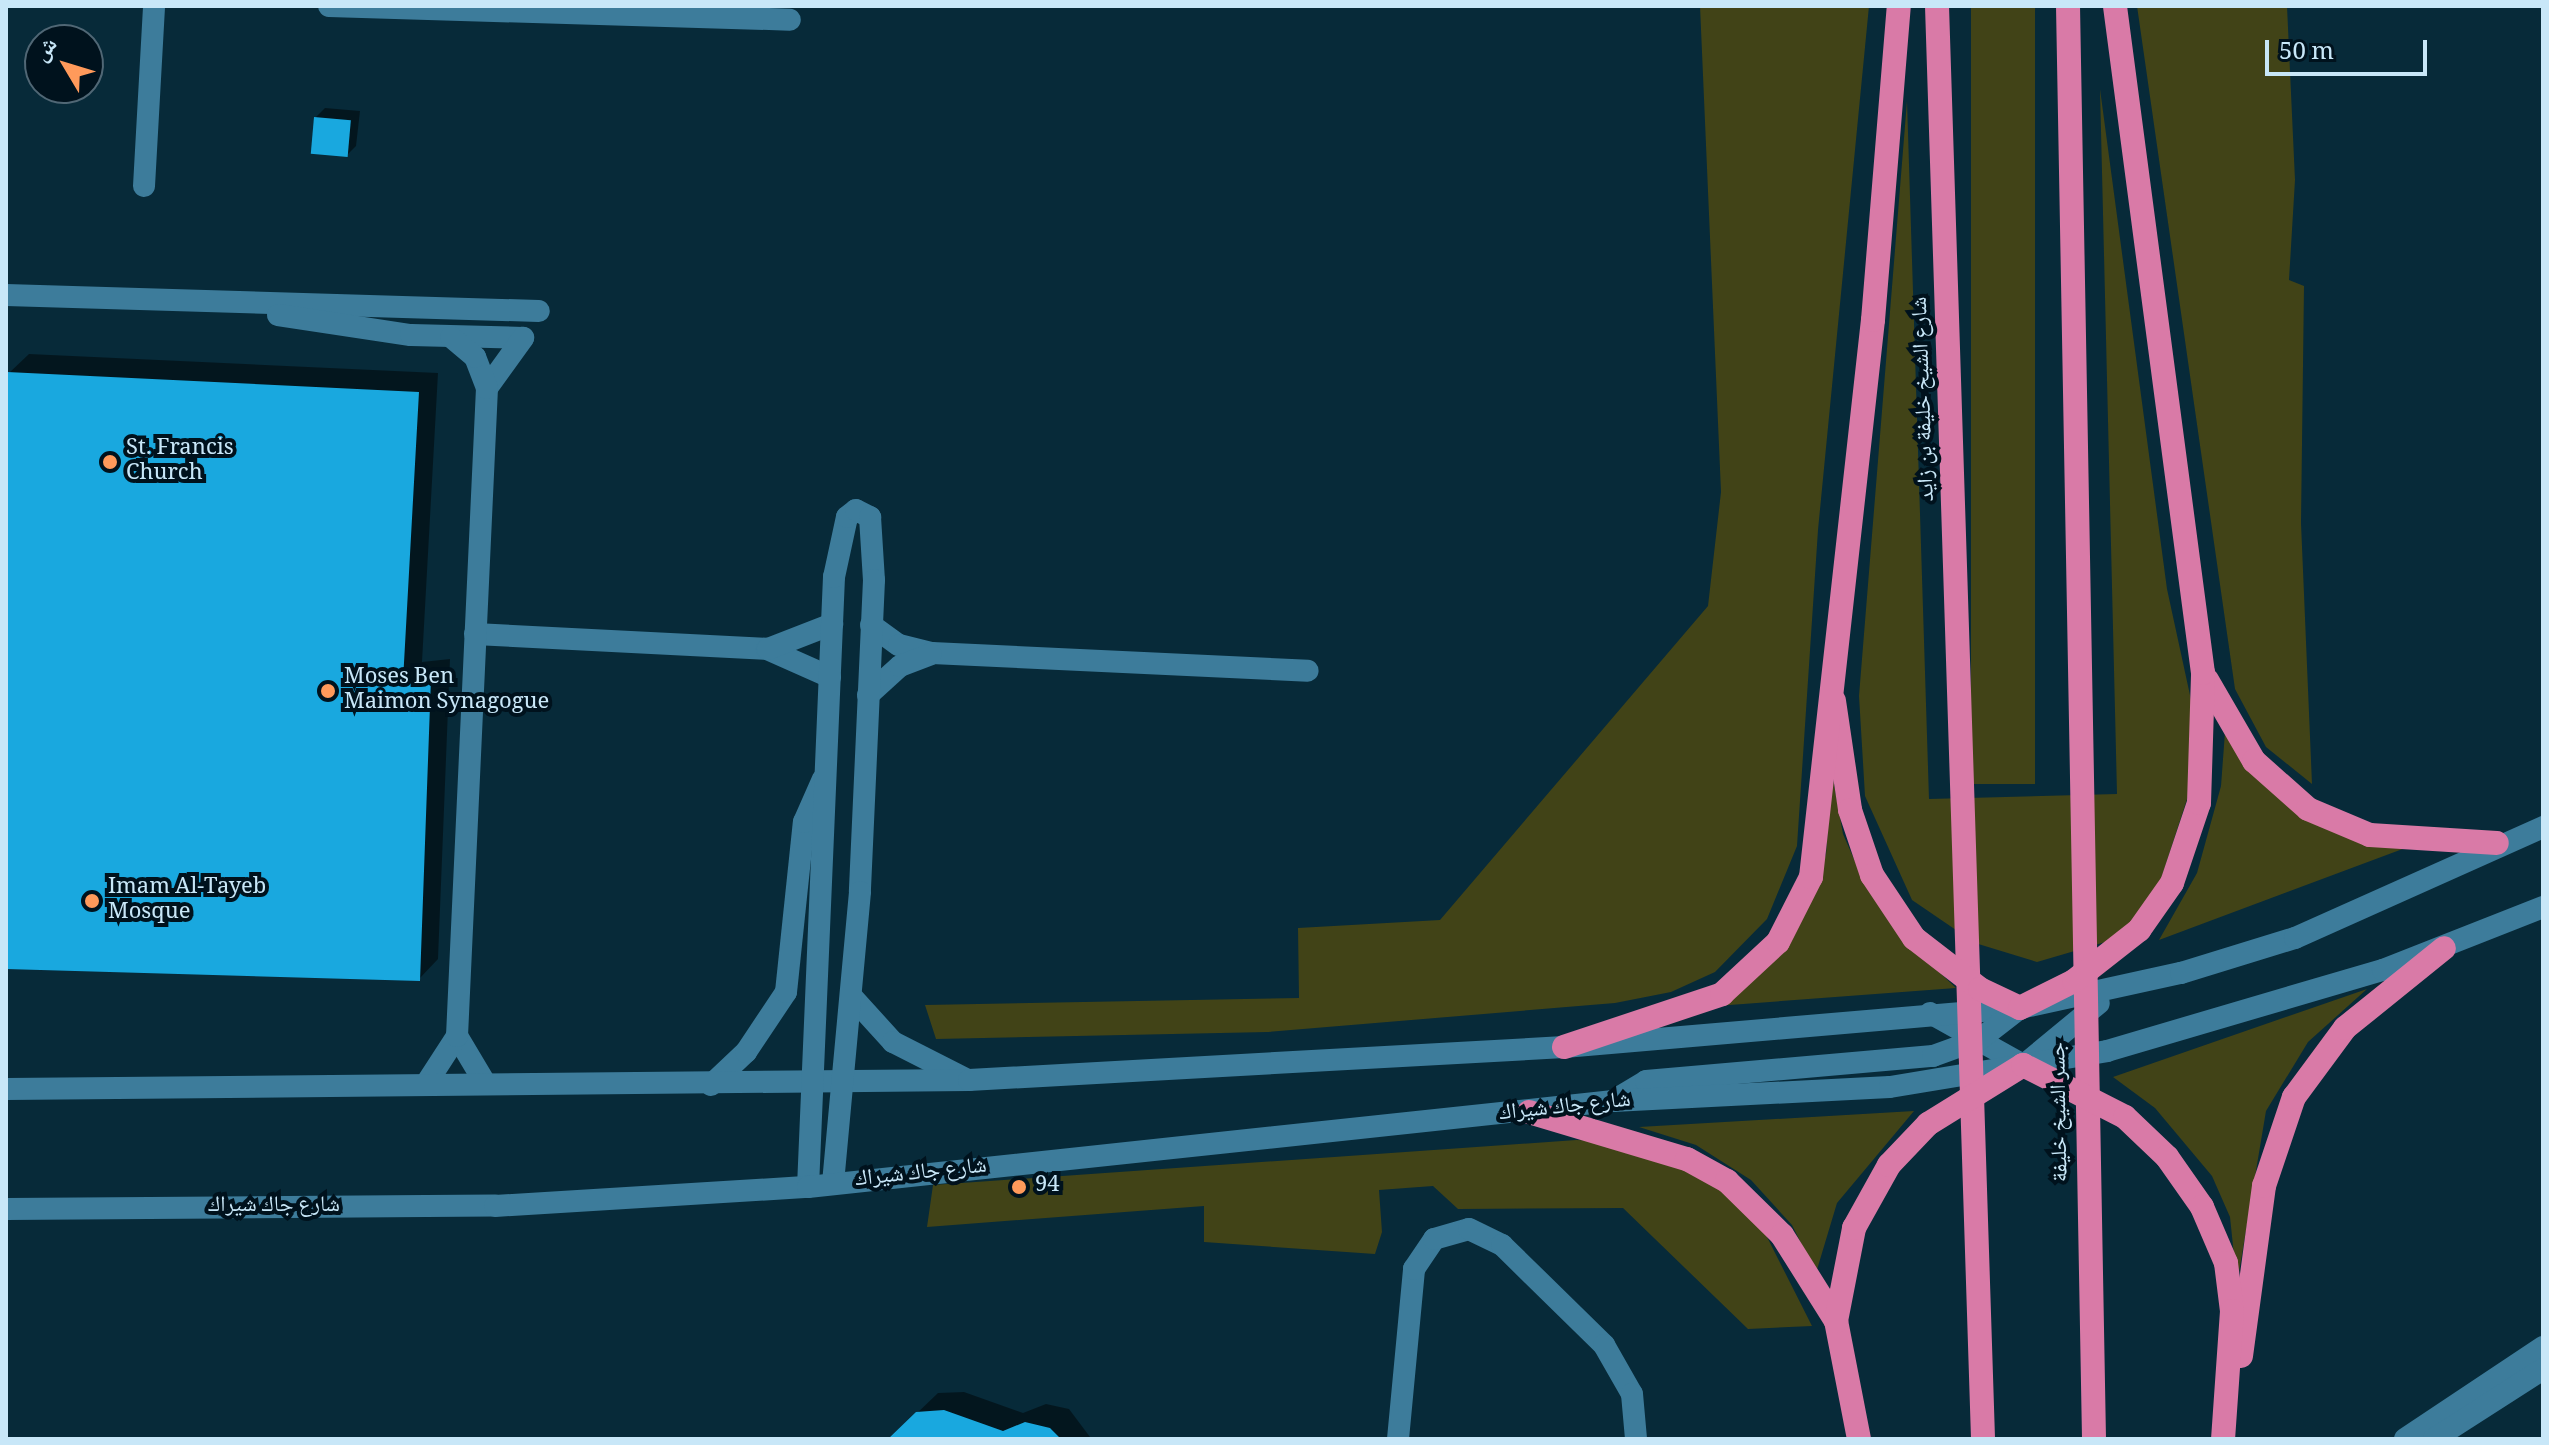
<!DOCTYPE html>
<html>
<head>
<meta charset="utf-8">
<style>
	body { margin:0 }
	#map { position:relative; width:2549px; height:1445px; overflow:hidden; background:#072a39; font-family:Georgia,"Noto Naskh Arabic",serif }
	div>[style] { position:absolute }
	.green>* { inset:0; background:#414317; transform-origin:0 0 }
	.shadow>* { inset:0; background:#0007 }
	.building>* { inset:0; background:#19a8df; transform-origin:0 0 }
	.minor>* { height:22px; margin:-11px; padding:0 11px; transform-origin:11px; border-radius:11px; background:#3d7c9b }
	.highway>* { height:24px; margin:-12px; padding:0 12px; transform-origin:12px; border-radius:12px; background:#d97aa7 }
	.dots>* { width:22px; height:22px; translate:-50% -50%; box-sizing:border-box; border:4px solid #00121d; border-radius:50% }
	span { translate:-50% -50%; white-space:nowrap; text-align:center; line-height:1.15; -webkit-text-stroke:8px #00121d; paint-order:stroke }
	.street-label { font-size:22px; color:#c8e7f8 }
	.poi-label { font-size:22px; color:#c8e7f8 }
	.left { translate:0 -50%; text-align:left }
	.frame { position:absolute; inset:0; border:8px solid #c8e7f8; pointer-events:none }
	.north { position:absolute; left:24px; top:24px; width:80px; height:80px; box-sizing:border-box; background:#00121d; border:2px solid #506775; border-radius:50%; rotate:308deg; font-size:22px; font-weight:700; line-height:32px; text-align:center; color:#c8e7f8 }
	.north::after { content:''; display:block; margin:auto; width:28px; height:36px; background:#ff9a5b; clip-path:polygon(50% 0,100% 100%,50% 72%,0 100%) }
	.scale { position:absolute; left:2265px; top:40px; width:162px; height:36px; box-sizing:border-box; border:4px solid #c8e7f8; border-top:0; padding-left:10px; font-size:24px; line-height:28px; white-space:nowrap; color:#c8e7f8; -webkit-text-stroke:6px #00121d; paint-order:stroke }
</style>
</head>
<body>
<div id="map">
	<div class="green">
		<i style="clip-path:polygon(1700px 6px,1869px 6px,1818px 530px,1797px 846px,1767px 919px,1715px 972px,1671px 992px,1615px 1003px,1268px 1032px,936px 1039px,925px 1005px,1299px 998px,1298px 928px,1440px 920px,1708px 606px,1721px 492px)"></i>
		<i style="left:1971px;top:6px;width:64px;height:778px"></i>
		<i style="clip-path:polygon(2137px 6px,2287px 6px,2295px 180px,2289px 280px,2304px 286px,2301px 523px,2312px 784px,2266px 747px,2235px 689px)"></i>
		<i style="clip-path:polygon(2100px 89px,2167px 589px,2193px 709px,2188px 796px,2159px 885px,2119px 938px,2037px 962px,1975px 943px,1912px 900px,1865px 796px,1859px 696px,1907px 101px,1929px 799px,2117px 794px)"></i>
		<i style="clip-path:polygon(2225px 732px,2266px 781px,2416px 844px,2159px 940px,2197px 873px,2221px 786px)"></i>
		<i style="clip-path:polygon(1832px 774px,1843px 834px,1861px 875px,1918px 952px,1956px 988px,1676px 1009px,1710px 995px,1813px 891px,1826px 854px)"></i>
		<i style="clip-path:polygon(2367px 989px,2308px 1042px,2266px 1111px,2237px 1284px,2230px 1217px,2212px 1176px,2155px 1108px,2113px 1077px)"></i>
		<i style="clip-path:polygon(1914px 1111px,1837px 1203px,1816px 1273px,1792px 1225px,1751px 1180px,1696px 1145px,1639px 1127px)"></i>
		<i style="clip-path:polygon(1576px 1140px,1625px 1142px,1705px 1171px,1764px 1231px,1812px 1326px,1748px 1329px,1623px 1208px,1458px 1209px,1433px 1186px,1379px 1190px,1382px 1232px,1375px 1254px,1204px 1242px,1204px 1206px,927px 1227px,933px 1185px)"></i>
	</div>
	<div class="shadow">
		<i style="clip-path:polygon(325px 108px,360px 111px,356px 146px,347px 155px,316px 117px)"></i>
		<i style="clip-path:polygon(29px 354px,438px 373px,422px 662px,450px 659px,438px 959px,419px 979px,6px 965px,6px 446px,9px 373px)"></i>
		<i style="clip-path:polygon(964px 1392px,1023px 1413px,1046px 1404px,1069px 1409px,1090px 1437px,1102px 1439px,890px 1439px,938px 1393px)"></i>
	</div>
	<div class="building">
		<i style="left:314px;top:117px;width:37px;height:37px;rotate:5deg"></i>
		<i style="clip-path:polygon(7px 372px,419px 392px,403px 681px,431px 678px,420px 981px,6px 969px)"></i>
		<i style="clip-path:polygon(944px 1410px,1003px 1431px,1025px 1422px,1050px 1428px,1061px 1439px,888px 1439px,916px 1412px)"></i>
	</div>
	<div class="minor">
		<i style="left:329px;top:6px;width:461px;rotate:1.7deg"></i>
		<i style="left:144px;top:186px;width:180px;rotate:-86.8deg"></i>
		<i style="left:6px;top:295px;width:533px;rotate:1.72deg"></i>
		<i style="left:278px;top:315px;width:134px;rotate:8.6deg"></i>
		<i style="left:411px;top:335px;width:112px;rotate:1.5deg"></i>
		<i style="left:487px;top:388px;width:62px;rotate:-54.2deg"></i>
		<i style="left:871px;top:625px;width:34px;rotate:36deg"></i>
		<i style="left:899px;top:645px;width:34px;rotate:14deg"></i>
		<i style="left:932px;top:653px;width:376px;rotate:2.7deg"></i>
		<i style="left:475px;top:634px;width:292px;rotate:2.9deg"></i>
		<i style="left:767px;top:649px;width:69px;rotate:24deg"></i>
		<i style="left:768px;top:649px;width:69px;rotate:-21.3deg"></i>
		<i style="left:868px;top:695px;width:43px;rotate:-42.2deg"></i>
		<i style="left:900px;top:666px;width:33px;rotate:-21deg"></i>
		<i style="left:852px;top:997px;width:61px;rotate:47.7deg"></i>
		<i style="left:893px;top:1042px;width:80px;rotate:26.9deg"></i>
		<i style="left:1930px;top:1013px;width:107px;rotate:29.2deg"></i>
		<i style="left:457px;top:1036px;width:55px;rotate:59.2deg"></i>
		<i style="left:2024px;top:1065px;width:97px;rotate:-39.6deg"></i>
		<i style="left:426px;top:1084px;width:57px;rotate:-57.1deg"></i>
		<i style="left:457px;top:1036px;width:649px;rotate:-87.35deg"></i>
		<i style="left:487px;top:388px;width:33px;rotate:-111deg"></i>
		<i style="left:475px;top:357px;width:31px;rotate:-140deg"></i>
		<i style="left:711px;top:1085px;width:48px;rotate:-43.3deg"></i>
		<i style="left:746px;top:1052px;width:72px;rotate:-56.3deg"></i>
		<i style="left:786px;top:992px;width:171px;rotate:-84deg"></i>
		<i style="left:804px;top:822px;width:47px;rotate:-66.2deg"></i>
		<i style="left:6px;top:1089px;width:963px;rotate:-0.54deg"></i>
		<i style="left:969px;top:1080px;width:596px;rotate:-3.17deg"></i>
		<i style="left:1564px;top:1047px;width:458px;rotate:-4.9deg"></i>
		<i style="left:1613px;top:1101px;width:39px;rotate:-31deg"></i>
		<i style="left:1646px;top:1081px;width:288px;rotate:-5deg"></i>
		<i style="left:1933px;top:1056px;width:50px;rotate:-19.9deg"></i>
		<i style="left:1980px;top:1039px;width:51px;rotate:-37.8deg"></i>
		<i style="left:2020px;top:1008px;width:165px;rotate:-12.3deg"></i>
		<i style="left:2181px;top:973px;width:119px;rotate:-17.1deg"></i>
		<i style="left:2295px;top:938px;width:272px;rotate:-24.1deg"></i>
		<i style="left:808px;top:1187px;width:611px;rotate:-87.56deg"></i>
		<i style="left:834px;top:577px;width:61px;rotate:-77.8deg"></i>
		<i style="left:847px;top:517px;width:11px;rotate:-38deg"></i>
		<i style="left:856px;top:510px;width:16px;rotate:27deg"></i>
		<i style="left:870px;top:517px;width:63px;rotate:86.4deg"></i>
		<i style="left:874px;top:580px;width:312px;rotate:92.6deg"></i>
		<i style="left:860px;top:892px;width:293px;rotate:95.3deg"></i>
		<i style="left:6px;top:1209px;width:489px;rotate:-0.4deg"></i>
		<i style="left:495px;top:1206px;width:314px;rotate:-3.5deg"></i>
		<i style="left:808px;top:1187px;width:810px;rotate:-6.1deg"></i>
		<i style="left:1613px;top:1101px;width:277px;rotate:-2.9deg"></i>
		<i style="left:1890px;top:1087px;width:220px;rotate:-9.4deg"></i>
		<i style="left:2107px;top:1051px;width:288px;rotate:-16.4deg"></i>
		<i style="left:2383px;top:970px;width:172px;rotate:-21.5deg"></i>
		<i style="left:1398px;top:1439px;width:171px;rotate:-84.6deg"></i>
		<i style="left:1414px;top:1269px;width:36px;rotate:-56deg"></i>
		<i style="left:1434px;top:1239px;width:36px;rotate:-16deg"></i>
		<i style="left:1469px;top:1229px;width:37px;rotate:26deg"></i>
		<i style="left:1502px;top:1245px;width:143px;rotate:44.4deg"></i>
		<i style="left:1604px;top:1345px;width:56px;rotate:60.3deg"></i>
		<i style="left:1632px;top:1394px;width:45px;rotate:84.9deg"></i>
		<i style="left:2405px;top:1439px;width:166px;rotate:-33.7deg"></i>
		<i style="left:2434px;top:1439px;width:130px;rotate:-32.7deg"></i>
	</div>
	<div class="highway">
		<i style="left:1937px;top:6px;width:1434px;rotate:88.16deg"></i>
		<i style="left:2068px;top:6px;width:1433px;rotate:88.96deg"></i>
		<i style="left:2207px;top:680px;width:94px;rotate:59.9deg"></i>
		<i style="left:2254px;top:761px;width:72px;rotate:41.6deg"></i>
		<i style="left:2308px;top:809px;width:67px;rotate:22.8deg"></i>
		<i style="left:2370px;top:835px;width:127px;rotate:3.6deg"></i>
		<i style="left:1834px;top:701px;width:110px;rotate:81.6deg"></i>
		<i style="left:1850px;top:810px;width:69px;rotate:71.3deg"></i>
		<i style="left:1872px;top:875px;width:76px;rotate:56.3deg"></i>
		<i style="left:1914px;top:938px;width:83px;rotate:37.7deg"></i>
		<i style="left:1980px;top:989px;width:44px;rotate:25.4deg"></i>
		<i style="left:2020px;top:1008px;width:60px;rotate:-26.6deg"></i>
		<i style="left:2074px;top:981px;width:83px;rotate:-38.1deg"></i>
		<i style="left:2139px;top:930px;width:57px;rotate:-54.9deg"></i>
		<i style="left:2172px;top:883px;width:84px;rotate:-71.4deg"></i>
		<i style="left:2199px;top:803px;width:130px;rotate:-88.2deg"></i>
		<i style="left:2203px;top:673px;width:673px;rotate:-97.52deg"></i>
		<i style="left:1564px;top:1047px;width:167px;rotate:-18.5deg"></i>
		<i style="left:1722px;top:994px;width:76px;rotate:-42.9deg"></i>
		<i style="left:1778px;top:942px;width:73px;rotate:-63.1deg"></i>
		<i style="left:1811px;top:877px;width:560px;rotate:-83.65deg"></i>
		<i style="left:1873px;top:320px;width:315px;rotate:-85.3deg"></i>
		<i style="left:1529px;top:1112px;width:165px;rotate:16.6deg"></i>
		<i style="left:1687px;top:1159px;width:46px;rotate:28.8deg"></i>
		<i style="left:1727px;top:1181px;width:77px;rotate:44.5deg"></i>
		<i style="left:1782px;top:1235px;width:102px;rotate:57.9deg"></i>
		<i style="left:2241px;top:1356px;width:172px;rotate:-82.3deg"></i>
		<i style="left:2264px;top:1186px;width:94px;rotate:-71.4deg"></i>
		<i style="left:2294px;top:1097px;width:86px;rotate:-53.5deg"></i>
		<i style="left:2345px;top:1028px;width:127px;rotate:-38.9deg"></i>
		<i style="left:1859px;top:1439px;width:120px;rotate:-101deg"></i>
		<i style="left:1836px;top:1321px;width:95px;rotate:-79deg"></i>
		<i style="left:1854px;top:1228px;width:72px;rotate:-60.9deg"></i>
		<i style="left:1889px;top:1165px;width:57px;rotate:-46.4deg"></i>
		<i style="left:1928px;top:1124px;width:112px;rotate:-31.8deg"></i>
		<i style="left:2023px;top:1065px;width:114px;rotate:27deg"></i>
		<i style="left:2125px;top:1117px;width:58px;rotate:43.6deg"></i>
		<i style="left:2167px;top:1157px;width:61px;rotate:55deg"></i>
		<i style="left:2202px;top:1207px;width:61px;rotate:66.8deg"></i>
		<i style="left:2226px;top:1263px;width:48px;rotate:82.9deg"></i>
		<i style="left:2232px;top:1311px;width:128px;rotate:94deg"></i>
	</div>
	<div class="dots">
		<i style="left:110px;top:462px;background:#ff9a5b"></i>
		<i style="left:328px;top:691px;background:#ff9a5b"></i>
		<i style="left:92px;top:901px;background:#ff9a5b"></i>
		<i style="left:1019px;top:1187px;background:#ff9a5b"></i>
	</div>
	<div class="street-label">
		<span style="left:1925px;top:399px;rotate:-92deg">شارع الشيخ خليفة بن زايد</span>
		<span style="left:1565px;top:1108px;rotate:-6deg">شارع جاك شيراك</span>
		<span style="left:2061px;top:1112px;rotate:-91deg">جسر الشيخ خليفة</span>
		<span style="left:921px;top:1174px;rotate:-6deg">شارع جاك شيراك</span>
		<span style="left:274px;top:1207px">شارع جاك شيراك</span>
	</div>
	<div class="poi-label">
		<span class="left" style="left:126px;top:462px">St. Francis<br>Church</span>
		<span class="left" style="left:344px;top:691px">Moses Ben<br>Maimon Synagogue</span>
		<span class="left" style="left:108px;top:901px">Imam Al-Tayeb<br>Mosque</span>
		<span class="left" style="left:1035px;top:1187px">94</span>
	</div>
	<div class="frame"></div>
	<div class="north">ش</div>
	<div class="scale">50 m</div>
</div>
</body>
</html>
